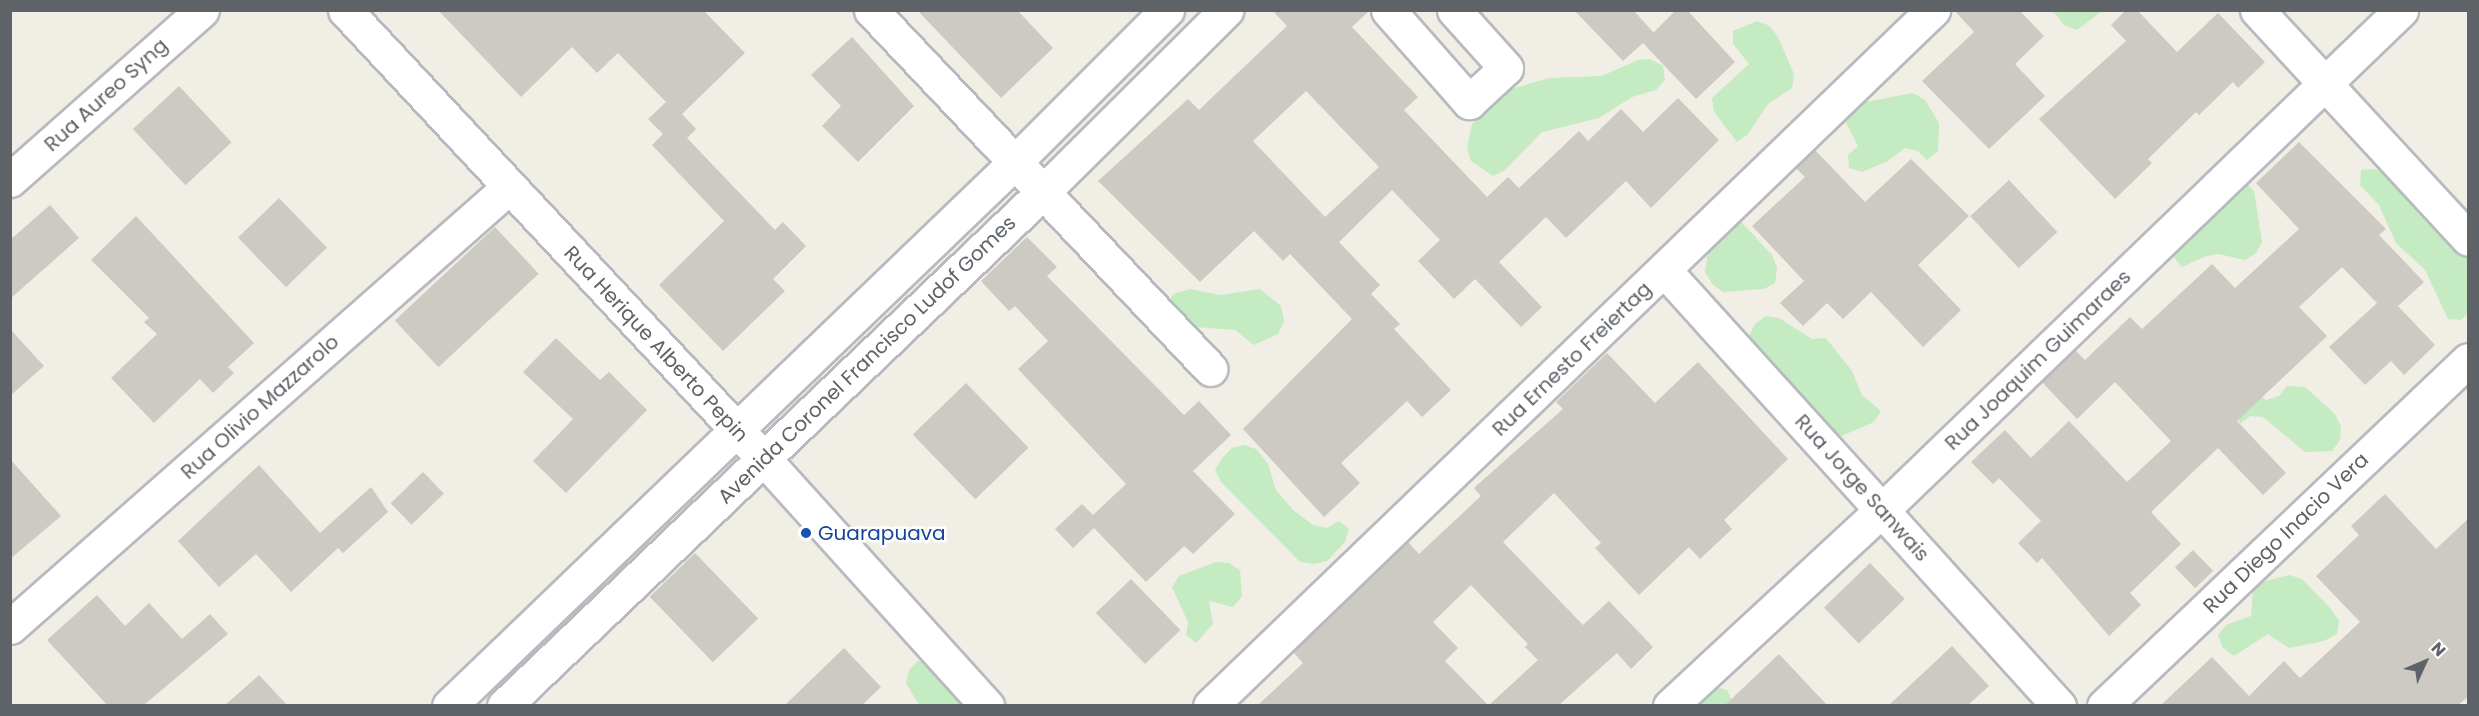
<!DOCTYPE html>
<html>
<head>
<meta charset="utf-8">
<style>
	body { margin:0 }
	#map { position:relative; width:2479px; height:716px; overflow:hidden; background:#f1eee6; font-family:Poppins,sans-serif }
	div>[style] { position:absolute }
	.green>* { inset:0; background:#c4ebc1 }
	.building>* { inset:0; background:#cdc9c3; transform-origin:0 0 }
	.roads { filter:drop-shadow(2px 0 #b7babe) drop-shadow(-2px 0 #b7babe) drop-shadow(0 2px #b7babe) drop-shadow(0 -2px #b7babe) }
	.minor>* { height:33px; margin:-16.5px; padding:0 16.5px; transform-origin:16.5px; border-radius:16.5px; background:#fff }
	.tertiary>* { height:33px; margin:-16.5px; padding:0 16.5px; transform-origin:16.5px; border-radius:16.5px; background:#fff }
	.dots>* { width:16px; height:16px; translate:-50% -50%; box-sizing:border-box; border:3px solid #fff; border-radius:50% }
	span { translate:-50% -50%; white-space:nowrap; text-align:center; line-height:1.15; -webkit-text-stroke:5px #fff; paint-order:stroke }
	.street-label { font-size:20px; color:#5e6368 }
	.transit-label { font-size:20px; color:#164399 }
	.left { translate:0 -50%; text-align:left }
	.frame { position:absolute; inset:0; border:12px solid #5e6368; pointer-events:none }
	.north { position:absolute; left:2395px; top:632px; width:60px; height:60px; -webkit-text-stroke:4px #fff; paint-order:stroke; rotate:46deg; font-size:16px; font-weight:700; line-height:24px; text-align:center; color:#5e6368 }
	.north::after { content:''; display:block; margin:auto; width:21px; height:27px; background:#5e6368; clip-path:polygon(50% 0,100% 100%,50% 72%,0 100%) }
</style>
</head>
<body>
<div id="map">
	<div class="green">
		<i style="clip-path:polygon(2053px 11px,2102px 11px,2077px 30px,2064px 25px)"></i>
		<i style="clip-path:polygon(1757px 21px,1770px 26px,1778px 37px,1794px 74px,1792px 88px,1768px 104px,1748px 134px,1737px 142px,1714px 112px,1712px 98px,1749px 64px,1733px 44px,1733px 31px)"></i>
		<i style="clip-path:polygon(1650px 59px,1663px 66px,1665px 80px,1656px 90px,1632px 97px,1599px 118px,1542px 132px,1505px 170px,1493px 176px,1471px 161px,1467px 148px,1472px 124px,1511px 89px,1549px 78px,1602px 76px,1638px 60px)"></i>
		<i style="clip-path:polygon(1913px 93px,1925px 100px,1939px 123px,1938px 151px,1927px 160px,1918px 151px,1905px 148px,1886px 162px,1862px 172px,1849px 168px,1848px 155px,1858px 146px,1846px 123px,1848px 110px,1860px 103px)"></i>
		<i style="clip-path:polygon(2374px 169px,2387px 173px,2468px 249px,2468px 313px,2461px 320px,2448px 319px,2425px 270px,2396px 243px,2379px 205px,2360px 185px,2361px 170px)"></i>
		<i style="clip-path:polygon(2245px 182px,2254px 191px,2262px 242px,2256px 253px,2245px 260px,2219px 254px,2206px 256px,2182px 267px,2174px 257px,2173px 244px)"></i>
		<i style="clip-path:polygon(1735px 215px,1772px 255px,1777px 268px,1775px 283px,1764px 289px,1723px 292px,1712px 284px,1705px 272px,1709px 244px)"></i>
		<i style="clip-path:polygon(1190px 289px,1220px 295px,1260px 289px,1281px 306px,1284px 321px,1278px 334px,1254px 345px,1235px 330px,1182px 326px,1167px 305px,1173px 294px)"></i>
		<i style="clip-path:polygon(1766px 316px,1779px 318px,1812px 339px,1826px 338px,1852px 371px,1862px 395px,1881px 411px,1874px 422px,1837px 438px,1753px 349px,1749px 336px,1755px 324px)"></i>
		<i style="clip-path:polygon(2287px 386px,2305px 387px,2335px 414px,2341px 427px,2340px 440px,2332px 451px,2305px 452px,2263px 417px,2250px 416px,2240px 424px,2236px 411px,2257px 392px,2266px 400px,2279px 396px)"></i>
		<i style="clip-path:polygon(1244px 445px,1256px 449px,1268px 464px,1276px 490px,1293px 510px,1313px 525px,1327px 528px,1339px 521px,1349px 529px,1345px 542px,1327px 561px,1314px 564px,1300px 562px,1221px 482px,1215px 470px,1222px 458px,1232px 448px)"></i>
		<i style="clip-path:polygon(1216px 562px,1229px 563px,1240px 570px,1242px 596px,1233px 607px,1209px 601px,1213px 624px,1196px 643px,1186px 635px,1188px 622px,1172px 587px,1179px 576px)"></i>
		<i style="clip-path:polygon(2289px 575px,2302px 579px,2331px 609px,2339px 621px,2337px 634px,2324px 641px,2289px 648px,2268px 634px,2234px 656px,2223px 648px,2218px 635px,2226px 625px,2251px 616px,2253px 590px,2262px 582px)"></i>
		<i style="clip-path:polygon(932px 659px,976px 705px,919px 705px,906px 683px,909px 670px,918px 661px)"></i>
		<i style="clip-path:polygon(1715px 687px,1727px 690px,1734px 705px,1688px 706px)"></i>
	</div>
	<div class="building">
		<i style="clip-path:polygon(438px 10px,703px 10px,745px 53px,682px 114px,696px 129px,687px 138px,775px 230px,783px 222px,806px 246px,773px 279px,785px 291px,723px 351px,659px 285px,724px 221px,652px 145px,663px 134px,648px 119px,666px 102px,618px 53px,597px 73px,572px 47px,521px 97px)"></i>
		<i style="clip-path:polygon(917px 10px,1017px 10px,1053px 48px,1001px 98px)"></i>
		<i style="clip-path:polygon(evenodd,1272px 10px,1370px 10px,1352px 27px,1418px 97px,1404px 110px,1487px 197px,1508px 177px,1519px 188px,1579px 131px,1588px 141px,1621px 109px,1643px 132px,1678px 98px,1719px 140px,1651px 208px,1626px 181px,1566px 238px,1546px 217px,1499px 262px,1542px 307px,1521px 327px,1475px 279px,1454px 299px,1418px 261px,1440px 240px,1392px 190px,1339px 242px,1380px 285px,1371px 294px,1400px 324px,1394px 329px,1451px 390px,1422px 417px,1407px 401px,1341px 463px,1360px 483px,1324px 517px,1243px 429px,1352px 319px,1290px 254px,1283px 261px,1254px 231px,1200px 282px,1098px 181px,1188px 99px,1199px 110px,1287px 26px,1272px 10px,1306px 91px,1379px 167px,1325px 217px,1253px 141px,1306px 91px)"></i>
		<i style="clip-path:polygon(1574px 10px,1633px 10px,1654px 33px,1623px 61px)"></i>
		<i style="clip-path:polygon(1676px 10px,1687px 10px,1735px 62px,1696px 99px,1643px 43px)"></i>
		<i style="clip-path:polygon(1954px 10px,2019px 10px,2044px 36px,2015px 64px,2045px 96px,1989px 149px,1922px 81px,1974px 32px)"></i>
		<i style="clip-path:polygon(2126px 10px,2137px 10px,2177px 52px,2218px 13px,2265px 62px,2238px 88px,2233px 82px,2199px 115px,2196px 112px,2148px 159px,2152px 163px,2115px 199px,2039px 119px,2126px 41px,2111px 25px)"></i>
		<i style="clip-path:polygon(852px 37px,914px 106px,858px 162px,822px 126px,841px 106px,811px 75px)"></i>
		<i style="left:179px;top:86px;width:77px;height:63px;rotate:47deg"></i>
		<i style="clip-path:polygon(2299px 142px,2386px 229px,2379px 235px,2424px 282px,2398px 306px,2435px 345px,2404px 375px,2391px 361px,2365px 385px,2329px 347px,2377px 303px,2342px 267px,2299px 307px,2327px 336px,2237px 421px,2286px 473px,2263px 495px,2218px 448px,2151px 512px,2181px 544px,2130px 593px,2141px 605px,2109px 636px,2042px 558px,2037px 563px,2018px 543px,2041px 521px,1999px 478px,1993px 484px,1971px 462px,2005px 430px,2031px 458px,2069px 421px,2127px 482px,2171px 441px,2115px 382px,2077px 419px,2042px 382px,2075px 350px,2085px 360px,2130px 317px,2142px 329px,2212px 264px,2235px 288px,2299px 229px,2256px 183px)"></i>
		<i style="clip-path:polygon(1815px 150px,1865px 202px,1911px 159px,1969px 216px,1918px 265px,1961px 310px,1923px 347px,1871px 292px,1843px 319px,1827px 303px,1803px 326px,1780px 303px,1804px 281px,1752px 226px,1805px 177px,1796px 168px)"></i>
		<i style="left:2009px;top:180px;width:71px;height:53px;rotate:47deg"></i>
		<i style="left:279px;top:198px;width:69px;height:57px;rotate:46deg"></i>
		<i style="clip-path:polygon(50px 205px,79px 238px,10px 299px,10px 240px)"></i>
		<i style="clip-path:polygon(136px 216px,254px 343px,228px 367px,234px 373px,213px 393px,200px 379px,154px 423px,111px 378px,157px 334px,144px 322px,149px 318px,91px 260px)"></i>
		<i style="left:495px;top:227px;width:64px;height:137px;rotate:47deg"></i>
		<i style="clip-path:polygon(1027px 237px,1057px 267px,1047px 276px,1184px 415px,1199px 401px,1231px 435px,1193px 471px,1235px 514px,1193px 554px,1184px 546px,1146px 582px,1094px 528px,1073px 548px,1055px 529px,1082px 504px,1093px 515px,1126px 484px,1018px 369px,1048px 341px,1015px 306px,1009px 311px,981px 281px)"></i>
		<i style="clip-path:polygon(10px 329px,44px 366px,10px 396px)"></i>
		<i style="clip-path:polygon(556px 338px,600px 380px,609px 372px,647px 410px,566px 493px,533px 461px,573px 419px,523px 372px)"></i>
		<i style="clip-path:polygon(1607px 353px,1655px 403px,1698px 362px,1788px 459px,1724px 520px,1732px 529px,1700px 559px,1689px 547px,1639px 595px,1595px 548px,1601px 543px,1554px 493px,1503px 542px,1583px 625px,1609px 601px,1653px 647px,1631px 669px,1617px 653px,1559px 705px,1489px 705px,1538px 660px,1525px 647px,1528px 644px,1471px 585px,1433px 622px,1458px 648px,1445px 661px,1488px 705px,1258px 705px,1303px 663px,1293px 652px,1408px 542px,1419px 554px,1481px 496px,1474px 488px,1563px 409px,1556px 402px)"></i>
		<i style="left:966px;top:383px;width:90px;height:74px;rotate:46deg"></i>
		<i style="clip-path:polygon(10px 459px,61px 516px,10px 559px)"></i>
		<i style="clip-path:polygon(259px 465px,320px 533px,371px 487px,388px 512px,343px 553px,338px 548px,291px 592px,256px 554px,219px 587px,178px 541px)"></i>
		<i style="left:423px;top:472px;width:30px;height:45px;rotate:46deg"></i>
		<i style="clip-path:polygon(2385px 494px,2436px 549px,2469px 518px,2469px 696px,2458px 705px,2161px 705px,2212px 657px,2249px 696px,2284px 661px,2300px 678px,2360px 622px,2316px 576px,2359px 535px,2351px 526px)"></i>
		<i style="left:2193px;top:550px;width:29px;height:25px;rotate:46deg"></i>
		<i style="left:695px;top:553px;width:91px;height:63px;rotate:46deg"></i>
		<i style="left:1870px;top:563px;width:50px;height:64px;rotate:46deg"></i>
		<i style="left:1131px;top:579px;width:71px;height:49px;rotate:46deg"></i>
		<i style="clip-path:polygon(97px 595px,125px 626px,149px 603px,182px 639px,210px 614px,228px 634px,144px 705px,107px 705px,47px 640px)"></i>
		<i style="clip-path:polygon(1952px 646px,1989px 686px,1968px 705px,1889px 705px)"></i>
		<i style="clip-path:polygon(844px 648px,881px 687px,862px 705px,785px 705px)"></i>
		<i style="clip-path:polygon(1779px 654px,1827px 705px,1725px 705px)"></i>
		<i style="clip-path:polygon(259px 675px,287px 705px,225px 705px)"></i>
	</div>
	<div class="roads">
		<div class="minor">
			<i style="left:345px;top:10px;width:614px;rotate:46.98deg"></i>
			<i style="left:764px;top:459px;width:333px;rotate:47.9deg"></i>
			<i style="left:871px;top:10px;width:494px;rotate:46.6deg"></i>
			<i style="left:2257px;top:10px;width:311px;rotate:47.3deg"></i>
			<i style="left:10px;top:180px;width:256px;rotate:-41.5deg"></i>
			<i style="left:1665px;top:271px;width:587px;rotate:47.83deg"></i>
			<i style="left:10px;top:627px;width:665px;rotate:-41.4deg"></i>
			<i style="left:1210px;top:706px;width:1004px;rotate:-43.91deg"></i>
			<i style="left:1670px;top:706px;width:289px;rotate:-42.8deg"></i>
			<i style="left:1882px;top:510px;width:721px;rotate:-43.93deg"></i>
			<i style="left:2104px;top:706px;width:502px;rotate:-43.55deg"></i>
		</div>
		<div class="tertiary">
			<i style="left:1388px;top:10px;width:123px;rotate:48.6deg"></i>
			<i style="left:1469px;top:102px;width:50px;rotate:-42.6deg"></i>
			<i style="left:1506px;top:68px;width:78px;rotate:-131.9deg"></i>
			<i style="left:449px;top:706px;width:782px;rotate:-43.86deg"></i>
			<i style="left:1013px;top:164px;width:218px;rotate:-45deg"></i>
			<i style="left:504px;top:706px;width:743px;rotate:-43.64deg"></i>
			<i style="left:1042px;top:193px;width:260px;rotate:-44.8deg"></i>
		</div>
	</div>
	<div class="dots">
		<i style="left:806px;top:533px;background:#1a4fb4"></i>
	</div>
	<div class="street-label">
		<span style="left:106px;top:95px;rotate:-42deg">Rua Aureo Syng</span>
		<span style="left:656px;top:344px;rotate:47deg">Rua Herique Alberto Pepin</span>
		<span style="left:1572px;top:359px;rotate:-44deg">Rua Ernesto Freiertag</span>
		<span style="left:867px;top:360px;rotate:-44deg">Avenida Coronel Francisco Ludof Gomes</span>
		<span style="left:2038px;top:360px;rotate:-44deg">Rua Joaquim Guimaraes</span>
		<span style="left:260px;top:407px;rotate:-42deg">Rua Olivio Mazzarolo</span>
		<span style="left:1862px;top:488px;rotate:48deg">Rua Jorge Sanwais</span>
		<span style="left:2286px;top:533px;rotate:-44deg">Rua Diego Inacio Vera</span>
	</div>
	<div class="transit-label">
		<span class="left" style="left:818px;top:533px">Guarapuava</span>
	</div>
	<div class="frame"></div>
	<div class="north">N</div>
</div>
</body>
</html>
